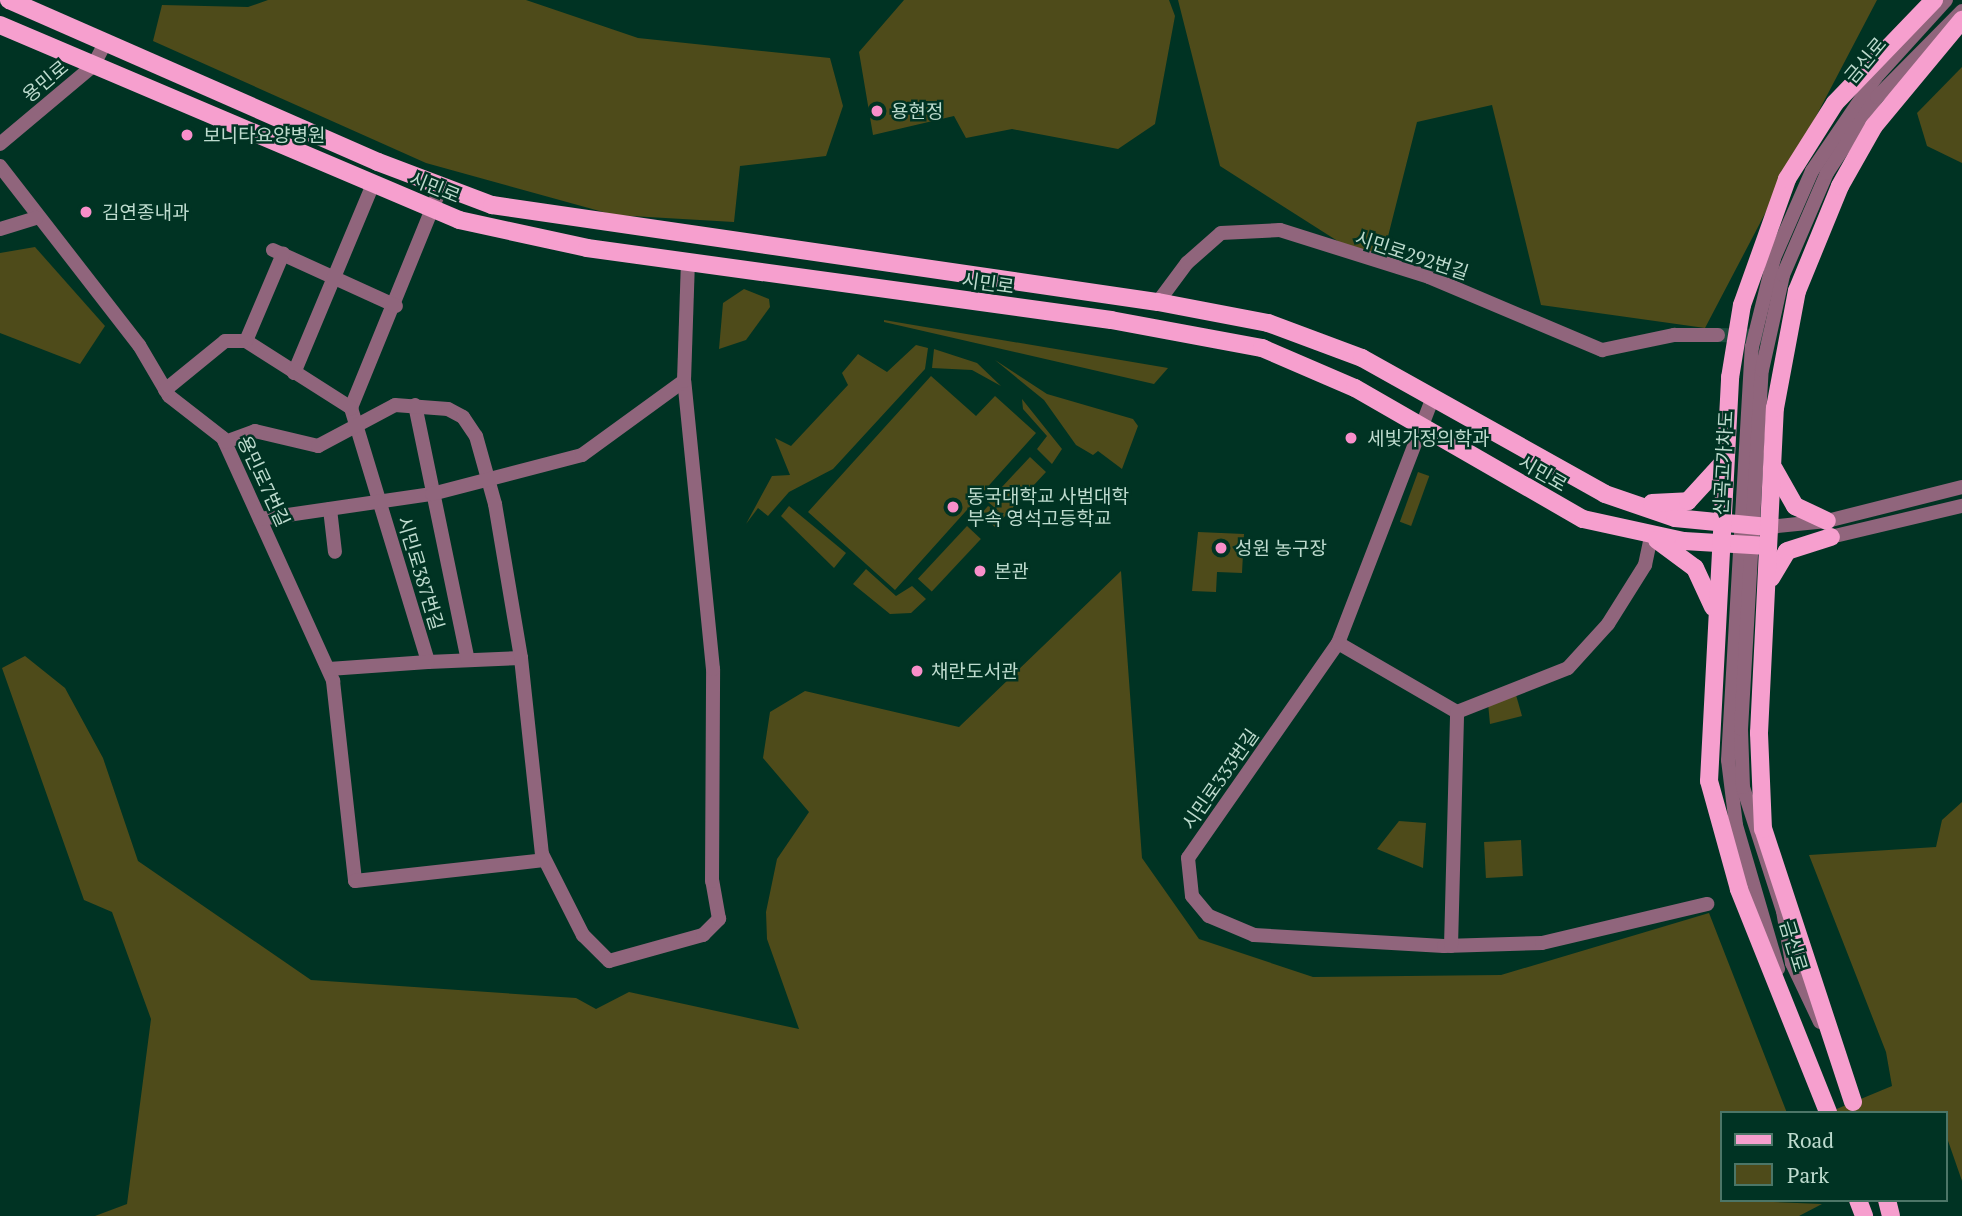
<!DOCTYPE html>
<html>
<head>
<meta charset="utf-8">
<style>
	body { margin:0 }
	#map { position:relative; width:1962px; height:1216px; overflow:hidden; background:#003323; font-family:"PT Serif","Noto Sans KR",serif }
	div>[style] { position:absolute }
	.green>* { inset:0; background:#4e4b1a; transform-origin:0 0 }
	.minor-tunnel>* { height:14px; margin-top:-7px; transform-origin:0; background:repeating-linear-gradient(90deg,#1c4c3d 0 14px,transparent 0 21px) }
	.minor>* { height:14px; margin:-7px; padding:0 7px; transform-origin:7px; border-radius:7px; background:#90657c }
	.major>* { height:18px; margin:-9px; padding:0 9px; transform-origin:9px; border-radius:9px; background:#f69fce }
	.dots>* { width:19px; height:19px; translate:-50% -50%; box-sizing:border-box; border:4px solid #003323; border-radius:50% }
	span { translate:-50% -50%; white-space:nowrap; text-align:center; line-height:1.15; -webkit-text-stroke:5px #003323; paint-order:stroke }
	.street-label { font-size:19px; color:#bddbce }
	.poi-label { font-size:19px; color:#bddbce }
	.left { translate:0 -50%; text-align:left }
	.legend { position:absolute; left:1720px; top:1111px; width:228px; height:91px; box-sizing:border-box; background:#003323; border:2px solid #4c7667; margin:0; padding:9px 12px; list-style:none; font-size:21px; color:#bddbce }
	.legend li { display:flex; align-items:center; gap:14px; height:35px }
	.legend b { width:35px; border:2px solid #4c7667 }
</style>
</head>
<body>
<div id="map">
	<div class="green">
		<i style="clip-path:polygon(268px 0,526px 0,638px 38px,830px 58px,843px 106px,826px 156px,740px 166px,734px 222px,614px 215px,426px 163px,153px 41px,162px 5px,248px 7px)"></i>
		<i style="clip-path:polygon(904px 0,1169px 0,1175px 16px,1155px 124px,1118px 149px,1012px 129px,966px 138px,954px 116px,873px 135px,859px 52px)"></i>
		<i style="clip-path:polygon(1178px 0,1877px 0,1705px 328px,1541px 305px,1492px 105px,1417px 122px,1380px 268px,1220px 166px)"></i>
		<i style="clip-path:polygon(1962px 67px,1962px 163px,1927px 146px,1917px 113px)"></i>
		<i style="clip-path:polygon(35px 247px,105px 326px,80px 364px,0 333px,0 253px)"></i>
		<i style="clip-path:polygon(744px 289px,769px 299px,770px 307px,746px 340px,719px 349px,723px 303px)"></i>
		<i style="clip-path:polygon(884px 322px,884px 320px,1168px 368px,1154px 384px)"></i>
		<i style="clip-path:polygon(916px 345px,928px 348px,925px 369px,833px 469px,789px 492px,768px 516px,758px 508px,746px 524px,772px 476px,790px 475px,775px 438px,791px 446px,848px 385px,842px 373px,858px 354px,887px 372px)"></i>
		<i style="clip-path:polygon(934px 349px,977px 363px,1001px 386px,972px 370px,932px 368px)"></i>
		<i style="clip-path:polygon(995px 360px,1047px 394px,1133px 419px,1138px 426px,1122px 469px,1098px 451px,1093px 455px,1076px 445px,1044px 400px)"></i>
		<i style="clip-path:polygon(931px 376px,976px 416px,995px 396px,1036px 433px,895px 590px,808px 512px)"></i>
		<i style="clip-path:polygon(1022px 399px,1062px 449px,1052px 464px,1037px 449px,1047px 436px,1023px 409px)"></i>
		<i style="clip-path:polygon(1030px 457px,1046px 472px,995px 527px,981px 514px,988px 506px,1000px 512px,988px 502px)"></i>
		<i style="left:1418px;top:472px;width:12px;height:53px;rotate:20deg"></i>
		<i style="clip-path:polygon(789px 506px,846px 553px,834px 568px,781px 516px)"></i>
		<i style="left:967px;top:526px;width:19px;height:72px;rotate:43deg"></i>
		<i style="clip-path:polygon(1198px 532px,1244px 534px,1242px 573px,1217px 572px,1216px 592px,1192px 591px)"></i>
		<i style="clip-path:polygon(866px 569px,896px 596px,912px 586px,926px 599px,911px 613px,890px 614px,853px 584px)"></i>
		<i style="clip-path:polygon(1121px 571px,1142px 858px,1199px 939px,1313px 977px,1501px 975px,1709px 913px,1787px 1113px,1722px 1113px,1722px 1200px,1822px 1204px,1799px 1216px,95px 1216px,127px 1204px,151px 1019px,112px 912px,84px 900px,2px 668px,25px 656px,65px 688px,103px 758px,138px 861px,311px 980px,576px 998px,596px 1009px,629px 992px,799px 1029px,767px 939px,766px 912px,777px 859px,809px 812px,763px 758px,770px 712px,805px 691px,959px 727px)"></i>
		<i style="clip-path:polygon(1516px 695px,1522px 716px,1490px 724px,1488px 703px)"></i>
		<i style="clip-path:polygon(1962px 802px,1962px 1181px,1946px 1135px,1946px 1113px,1827px 1113px,1892px 1086px,1886px 1052px,1809px 855px,1936px 847px,1942px 820px)"></i>
		<i style="clip-path:polygon(1399px 821px,1426px 823px,1423px 868px,1377px 849px)"></i>
		<i style="left:1521px;top:840px;width:36px;height:37px;rotate:87deg"></i>
	</div>
	<div class="minor-tunnel">
		<i style="left:1718px;top:335px;width:77px;rotate:1.5deg"></i>
	</div>
	<div class="minor">
		<i style="left:0;top:144px;width:121px;rotate:-40deg"></i>
		<i style="left:93px;top:66px;width:27px;rotate:-62deg"></i>
		<i style="left:0;top:166px;width:227px;rotate:52.2deg"></i>
		<i style="left:139px;top:345px;width:59px;rotate:59.5deg"></i>
		<i style="left:169px;top:396px;width:68px;rotate:37.9deg"></i>
		<i style="left:223px;top:438px;width:267px;rotate:65.6deg"></i>
		<i style="left:333px;top:681px;width:201px;rotate:83.7deg"></i>
		<i style="left:355px;top:881px;width:190px;rotate:-6.3deg"></i>
		<i style="left:441px;top:187px;width:239px;rotate:112.2deg"></i>
		<i style="left:351px;top:408px;width:265px;rotate:73.1deg"></i>
		<i style="left:428px;top:662px;width:93px;rotate:-2.5deg"></i>
		<i style="left:521px;top:658px;width:197px;rotate:83.9deg"></i>
		<i style="left:542px;top:854px;width:91px;rotate:63.2deg"></i>
		<i style="left:583px;top:935px;width:37px;rotate:45deg"></i>
		<i style="left:609px;top:961px;width:98px;rotate:-15.5deg"></i>
		<i style="left:703px;top:935px;width:23px;rotate:-45deg"></i>
		<i style="left:719px;top:919px;width:39px;rotate:-100deg"></i>
		<i style="left:712px;top:881px;width:212px;rotate:-89.7deg"></i>
		<i style="left:713px;top:669px;width:289px;rotate:-95.7deg"></i>
		<i style="left:0;top:229px;width:38px;rotate:-17deg"></i>
		<i style="left:273px;top:250px;width:135px;rotate:24.5deg"></i>
		<i style="left:1158px;top:302px;width:49px;rotate:-53.4deg"></i>
		<i style="left:1187px;top:263px;width:45px;rotate:-41.4deg"></i>
		<i style="left:1221px;top:233px;width:59px;rotate:-2.9deg"></i>
		<i style="left:1280px;top:230px;width:156px;rotate:17.5deg"></i>
		<i style="left:1429px;top:277px;width:188px;rotate:22.9deg"></i>
		<i style="left:1602px;top:350px;width:74px;rotate:-11.8deg"></i>
		<i style="left:1674px;top:335px;width:44px"></i>
		<i style="left:246px;top:341px;width:125px;rotate:32.5deg"></i>
		<i style="left:294px;top:373px;width:205px;rotate:-67.3deg"></i>
		<i style="left:165px;top:390px;width:77px;rotate:-39.2deg"></i>
		<i style="left:225px;top:341px;width:21px"></i>
		<i style="left:246px;top:341px;width:95px;rotate:-67deg"></i>
		<i style="left:1433px;top:397px;width:264px;rotate:111.1deg"></i>
		<i style="left:1338px;top:643px;width:262px;rotate:124.9deg"></i>
		<i style="left:1188px;top:858px;width:38px;rotate:84deg"></i>
		<i style="left:1192px;top:896px;width:26px;rotate:50deg"></i>
		<i style="left:1209px;top:916px;width:49px;rotate:22.9deg"></i>
		<i style="left:1254px;top:935px;width:190px;rotate:3.3deg"></i>
		<i style="left:1444px;top:946px;width:98px;rotate:-1.8deg"></i>
		<i style="left:1542px;top:943px;width:170px;rotate:-13.3deg"></i>
		<i style="left:415px;top:405px;width:260px;rotate:78.3deg"></i>
		<i style="left:225px;top:442px;width:32px;rotate:-20deg"></i>
		<i style="left:255px;top:431px;width:65px;rotate:13.4deg"></i>
		<i style="left:318px;top:446px;width:87px;rotate:-28deg"></i>
		<i style="left:395px;top:405px;width:53px;rotate:4.3deg"></i>
		<i style="left:448px;top:409px;width:17px;rotate:28deg"></i>
		<i style="left:463px;top:417px;width:23px;rotate:56deg"></i>
		<i style="left:476px;top:436px;width:71px;rotate:74.4deg"></i>
		<i style="left:495px;top:504px;width:156px;rotate:80.4deg"></i>
		<i style="left:330px;top:509px;width:43px;rotate:83.4deg"></i>
		<i style="left:260px;top:519px;width:174px;rotate:-8.3deg"></i>
		<i style="left:432px;top:494px;width:155px;rotate:-14.6deg"></i>
		<i style="left:582px;top:455px;width:126px;rotate:-36deg"></i>
		<i style="left:684px;top:381px;width:118px;rotate:-88.1deg"></i>
		<i style="left:1769px;top:527px;width:58px;rotate:-5.9deg"></i>
		<i style="left:1827px;top:521px;width:139px;rotate:-14.1deg"></i>
		<i style="left:1822px;top:539px;width:144px;rotate:-13.3deg"></i>
		<i style="left:1338px;top:643px;width:138px;rotate:30.1deg"></i>
		<i style="left:1457px;top:712px;width:119px;rotate:-21.6deg"></i>
		<i style="left:1568px;top:668px;width:59px;rotate:-47.7deg"></i>
		<i style="left:1608px;top:624px;width:70px;rotate:-57.9deg"></i>
		<i style="left:1645px;top:565px;width:30px;rotate:-78deg"></i>
		<i style="left:329px;top:669px;width:99px;rotate:-4deg"></i>
		<i style="left:1451px;top:946px;width:234px;rotate:-88.5deg"></i>
		<i style="left:1778px;top:969px;width:150px;rotate:-106.3deg"></i>
		<i style="left:1736px;top:825px;width:65px;rotate:-97deg"></i>
		<i style="left:1728px;top:760px;width:414px;rotate:-86.7deg"></i>
		<i style="left:1752px;top:347px;width:92px;rotate:-76.1deg"></i>
		<i style="left:1774px;top:258px;width:95px;rotate:-66.4deg"></i>
		<i style="left:1812px;top:171px;width:114px;rotate:-55.8deg"></i>
		<i style="left:1876px;top:77px;width:104px;rotate:-47.7deg"></i>
		<i style="left:1820px;top:1022px;width:65px;rotate:-115.4deg"></i>
		<i style="left:1792px;top:963px;width:53px;rotate:-99.8deg"></i>
		<i style="left:1783px;top:911px;width:130px;rotate:-107.9deg"></i>
		<i style="left:1743px;top:787px;width:58px;rotate:-92deg"></i>
		<i style="left:1741px;top:729px;width:360px;rotate:-86.7deg"></i>
		<i style="left:1762px;top:370px;width:97px;rotate:-77.5deg"></i>
		<i style="left:1783px;top:275px;width:111px;rotate:-66.7deg"></i>
		<i style="left:1827px;top:173px;width:91px;rotate:-56.7deg"></i>
		<i style="left:1877px;top:97px;width:121px;rotate:-45.3deg"></i>
	</div>
	<div class="major">
		<i style="left:9px;top:0;width:403px;rotate:23.7deg"></i>
		<i style="left:378px;top:162px;width:122px;rotate:20.7deg"></i>
		<i style="left:492px;top:205px;width:673px;rotate:8.29deg"></i>
		<i style="left:1158px;top:302px;width:112px;rotate:10.8deg"></i>
		<i style="left:1268px;top:323px;width:100px;rotate:20.4deg"></i>
		<i style="left:1362px;top:358px;width:278px;rotate:29.2deg"></i>
		<i style="left:1605px;top:494px;width:74px;rotate:18.9deg"></i>
		<i style="left:1675px;top:518px;width:94px;rotate:5.5deg"></i>
		<i style="left:0;top:25px;width:499px;rotate:23deg"></i>
		<i style="left:459px;top:220px;width:131px;rotate:12.3deg"></i>
		<i style="left:587px;top:248px;width:529px;rotate:7.82deg"></i>
		<i style="left:1111px;top:320px;width:154px;rotate:10.5deg"></i>
		<i style="left:1262px;top:348px;width:101px;rotate:23.3deg"></i>
		<i style="left:1355px;top:388px;width:263px;rotate:29.9deg"></i>
		<i style="left:1583px;top:519px;width:103px;rotate:12.3deg"></i>
		<i style="left:1684px;top:541px;width:84px;rotate:3.4deg"></i>
		<i style="left:1774px;top:469px;width:43px;rotate:60.4deg"></i>
		<i style="left:1795px;top:506px;width:35px;rotate:25deg"></i>
		<i style="left:1652px;top:503px;width:36px;rotate:-3deg"></i>
		<i style="left:1688px;top:501px;width:50px;rotate:-47.4deg"></i>
		<i style="left:1657px;top:540px;width:47px;rotate:36.4deg"></i>
		<i style="left:1695px;top:568px;width:43px;rotate:65.2deg"></i>
		<i style="left:1771px;top:578px;width:31px;rotate:-59deg"></i>
		<i style="left:1787px;top:551px;width:46px;rotate:-17.7deg"></i>
		<i style="left:1853px;top:1102px;width:287px;rotate:-108.2deg"></i>
		<i style="left:1763px;top:829px;width:96px;rotate:-92.4deg"></i>
		<i style="left:1759px;top:733px;width:325px;rotate:-87.2deg"></i>
		<i style="left:1775px;top:408px;width:119px;rotate:-79.4deg"></i>
		<i style="left:1797px;top:291px;width:113px;rotate:-67.7deg"></i>
		<i style="left:1840px;top:186px;width:69px;rotate:-60.5deg"></i>
		<i style="left:1874px;top:126px;width:138px;rotate:-50.3deg"></i>
		<i style="left:1828px;top:1112px;width:240px;rotate:-111.8deg"></i>
		<i style="left:1739px;top:889px;width:112px;rotate:-105.5deg"></i>
		<i style="left:1709px;top:781px;width:404px;rotate:-87deg"></i>
		<i style="left:1730px;top:378px;width:74px;rotate:-80.7deg"></i>
		<i style="left:1742px;top:305px;width:134px;rotate:-70.3deg"></i>
		<i style="left:1787px;top:179px;width:90px;rotate:-57.7deg"></i>
		<i style="left:1835px;top:103px;width:143px;rotate:-46.1deg"></i>
		<i style="left:1858px;top:1200px;width:17px;rotate:69deg"></i>
		<i style="left:1887px;top:1200px;width:16px;rotate:76deg"></i>
	</div>
	<div class="dots">
		<i style="left:877px;top:111px;background:#f98fca"></i>
		<i style="left:187px;top:135px;background:#f98fca"></i>
		<i style="left:86px;top:212px;background:#f98fca"></i>
		<i style="left:1351px;top:438px;background:#f98fca"></i>
		<i style="left:953px;top:507px;background:#f98fca"></i>
		<i style="left:1221px;top:548px;background:#f98fca"></i>
		<i style="left:980px;top:571px;background:#f98fca"></i>
		<i style="left:917px;top:671px;background:#f98fca"></i>
	</div>
	<div class="street-label">
		<span style="left:1865px;top:60px;rotate:-50deg">금신로</span>
		<span style="left:45px;top:81px;rotate:-40deg">용민로</span>
		<span style="left:435px;top:187px;rotate:22deg">시민로</span>
		<span style="left:1412px;top:255px;rotate:18deg">시민로292번길</span>
		<span style="left:988px;top:283px;rotate:8deg">시민로</span>
		<span style="left:1723px;top:463px;rotate:-87deg">신곡고가차도</span>
		<span style="left:1543px;top:473px;rotate:30deg">시민로</span>
		<span style="left:264px;top:481px;rotate:65deg">용민로7번길</span>
		<span style="left:421px;top:573px;rotate:73deg">시민로387번길</span>
		<span style="left:1220px;top:779px;rotate:-55deg">시민로333번길</span>
		<span style="left:1794px;top:946px;rotate:73deg">금신로</span>
	</div>
	<div class="poi-label">
		<span class="left" style="left:891px;top:111px">용현정</span>
		<span class="left" style="left:203px;top:135px">보니타요양병원</span>
		<span class="left" style="left:102px;top:212px">김연종내과</span>
		<span class="left" style="left:1367px;top:438px">세빛가정의학과</span>
		<span class="left" style="left:967px;top:507px">동국대학교 사범대학<br>부속 영석고등학교</span>
		<span class="left" style="left:1235px;top:548px">성원 농구장</span>
		<span class="left" style="left:994px;top:571px">본관</span>
		<span class="left" style="left:931px;top:671px">채란도서관</span>
	</div>
	<ul class="legend">
	<li><b style="height:9px;background:#f69fce"></b>Road</li>
	<li><b style="height:19px;background:#4e4b1a"></b>Park</li>
	</ul>
</div>
</body>
</html>
